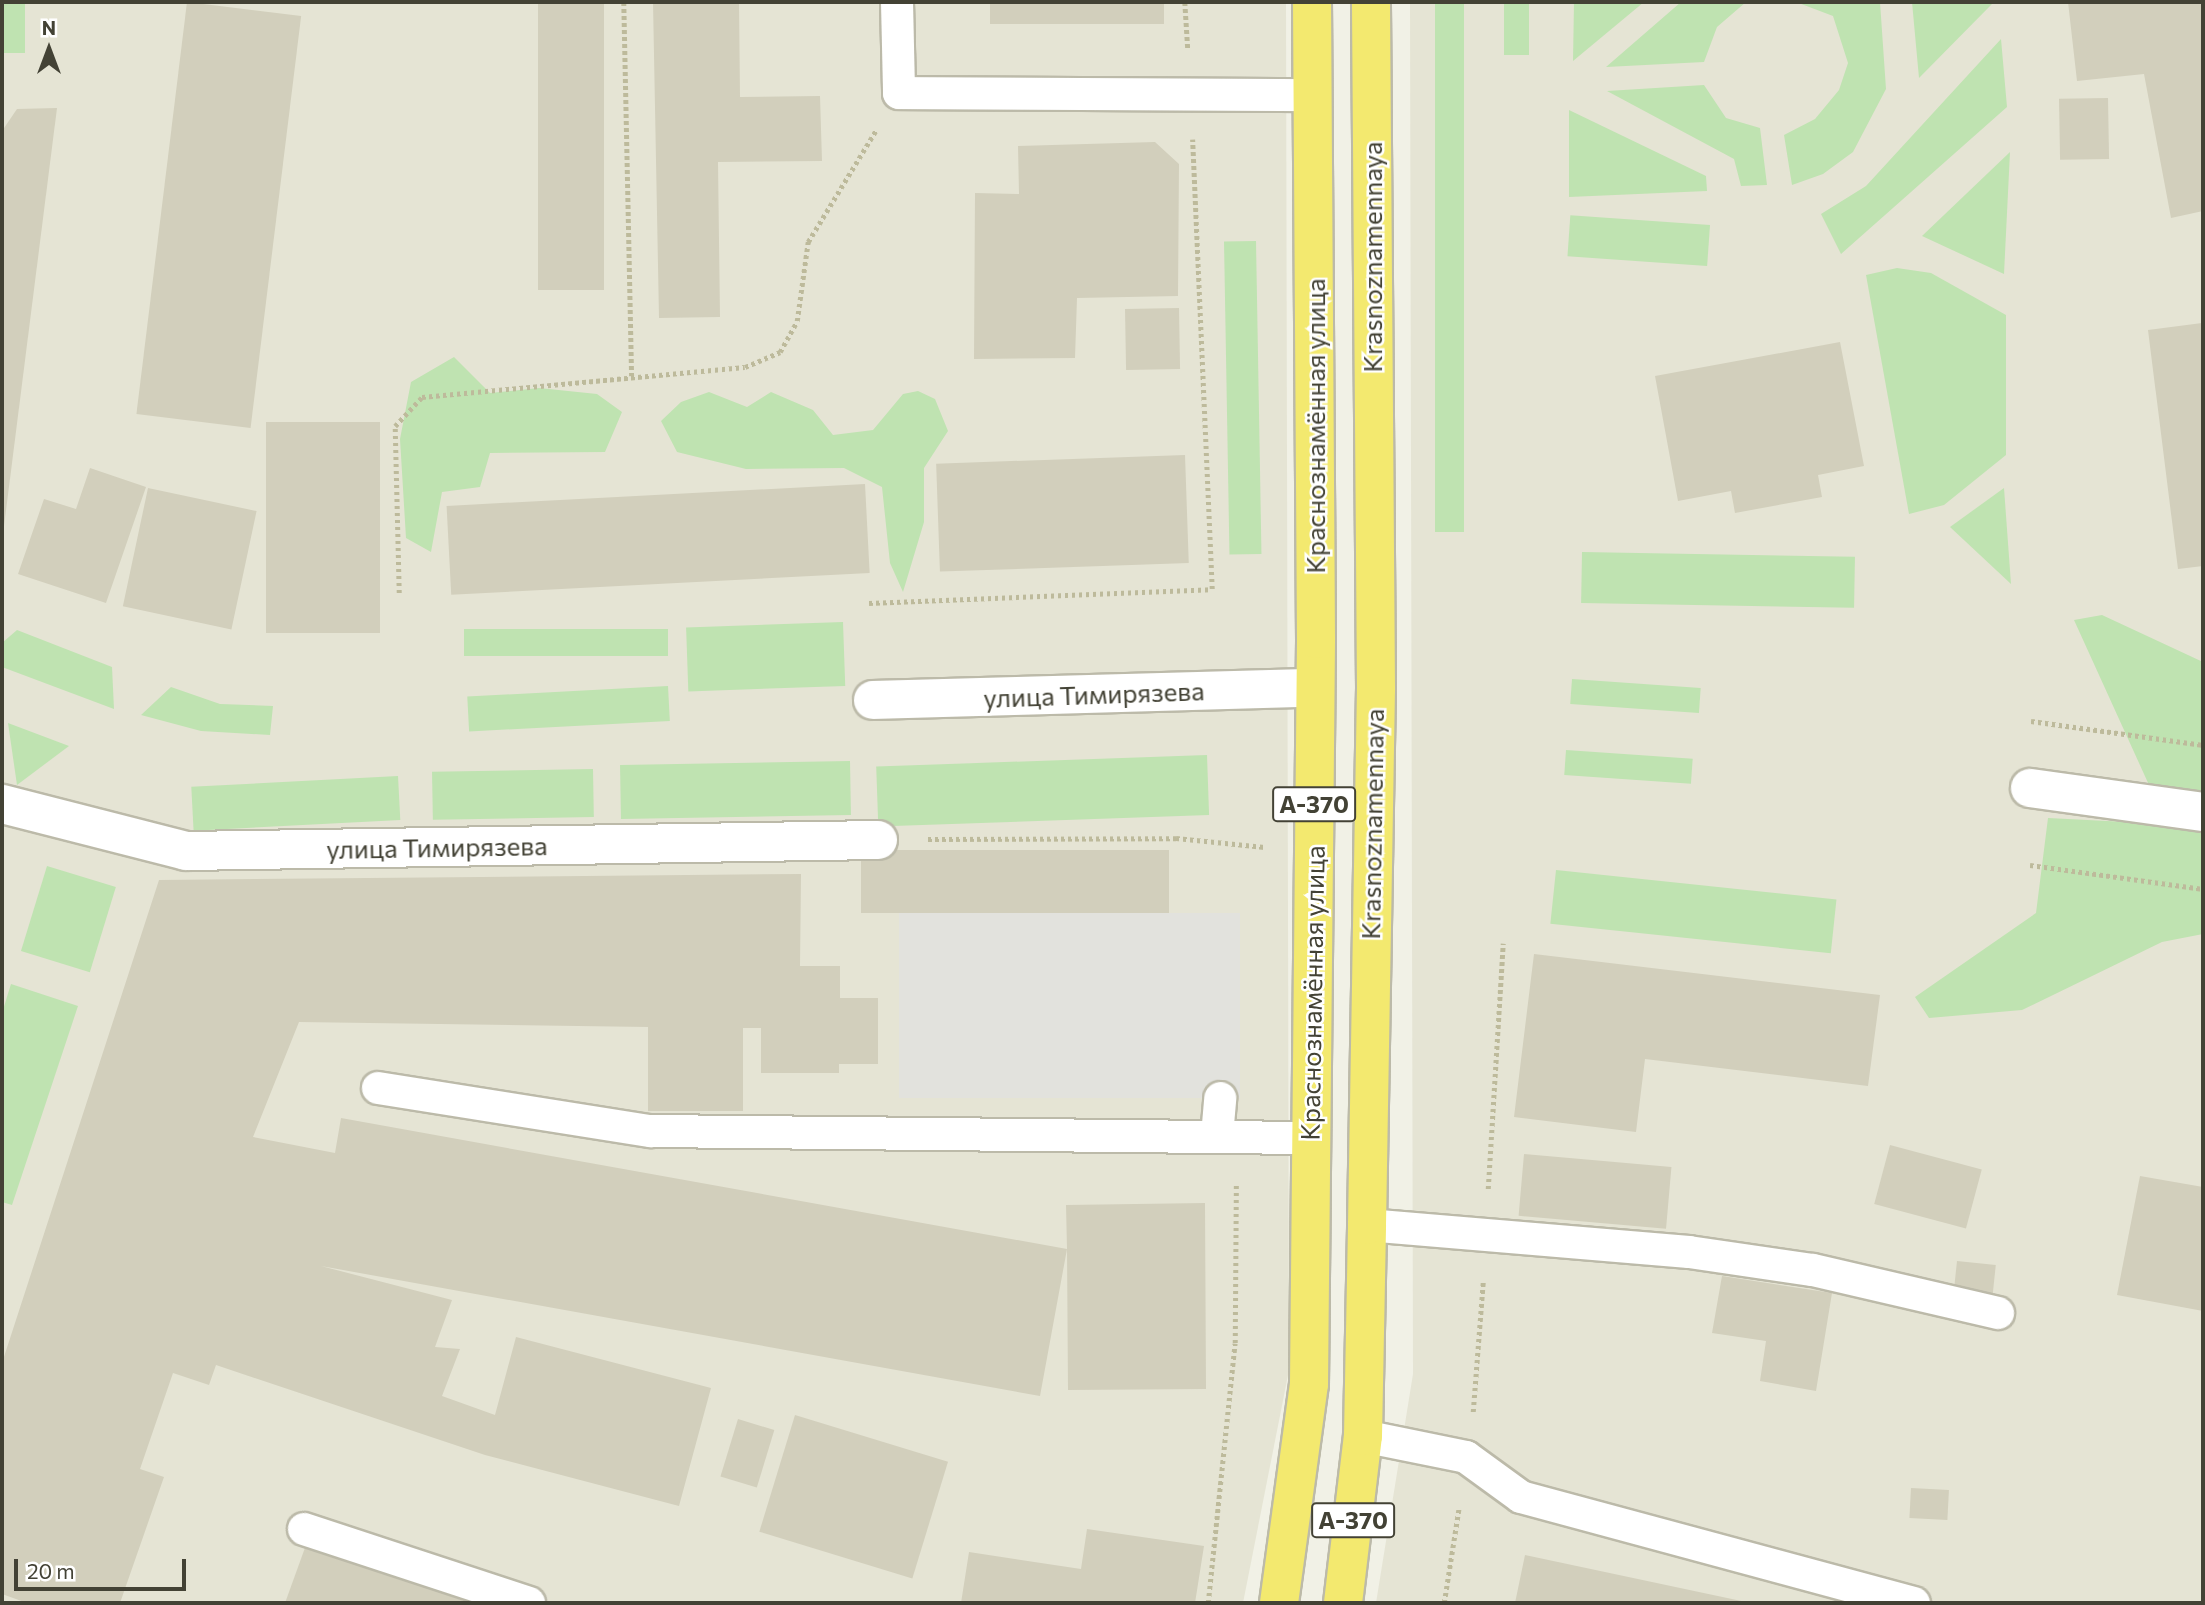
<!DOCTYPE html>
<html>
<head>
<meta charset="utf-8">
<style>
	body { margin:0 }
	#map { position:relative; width:2205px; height:1605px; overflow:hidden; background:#f1f1e6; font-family:Commissioner,sans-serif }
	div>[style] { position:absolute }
	.residential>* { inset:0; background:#e5e4d4 }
	.green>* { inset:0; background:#bfe3b1; transform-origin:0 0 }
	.parking>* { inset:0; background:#e2e2dd; transform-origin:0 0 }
	.building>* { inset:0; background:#d2cfbc; transform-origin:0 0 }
	.path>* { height:4.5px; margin-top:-2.25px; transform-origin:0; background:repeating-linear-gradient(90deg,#bdba9b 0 3.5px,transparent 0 7px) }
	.roads { filter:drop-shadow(2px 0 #bcbaa9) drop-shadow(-2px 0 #bcbaa9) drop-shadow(0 2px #bcbaa9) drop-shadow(0 -2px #bcbaa9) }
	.lane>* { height:32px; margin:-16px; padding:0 16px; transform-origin:16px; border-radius:16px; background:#fff }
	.street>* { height:38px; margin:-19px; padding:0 19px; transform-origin:19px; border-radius:19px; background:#fff }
	.highway>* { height:38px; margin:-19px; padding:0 19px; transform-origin:19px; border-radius:19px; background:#f3e96f }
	span { translate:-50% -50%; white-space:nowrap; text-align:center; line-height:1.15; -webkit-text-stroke:5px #fff; paint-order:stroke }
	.shield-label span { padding:2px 5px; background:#fff; border:2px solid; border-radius:5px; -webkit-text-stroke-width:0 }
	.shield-label { font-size:24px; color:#434235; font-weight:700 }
	.street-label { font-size:26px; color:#434235 }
	.frame { position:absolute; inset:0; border:4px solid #434235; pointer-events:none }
	.north { position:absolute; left:14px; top:14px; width:70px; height:70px; -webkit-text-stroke:5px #fff; paint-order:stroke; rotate:0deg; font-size:19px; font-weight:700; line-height:28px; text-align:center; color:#434235 }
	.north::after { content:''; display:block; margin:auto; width:24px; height:32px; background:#434235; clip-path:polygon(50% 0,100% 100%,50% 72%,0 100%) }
	.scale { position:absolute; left:14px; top:1559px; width:172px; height:32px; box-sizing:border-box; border:4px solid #434235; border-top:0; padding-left:9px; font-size:21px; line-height:24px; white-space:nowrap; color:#434235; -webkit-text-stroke:5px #fff; paint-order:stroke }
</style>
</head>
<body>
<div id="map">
	<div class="residential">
		<i style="clip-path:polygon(2px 2px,1286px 2px,1289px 1370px,1243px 1603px,2px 1603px)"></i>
		<i style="clip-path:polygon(1410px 2px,2203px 2px,2203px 1603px,1376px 1603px,1413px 1374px)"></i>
	</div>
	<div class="green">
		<i style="left:2px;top:2px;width:23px;height:51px"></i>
		<i style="left:1435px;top:2px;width:29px;height:530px"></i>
		<i style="left:1504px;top:2px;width:25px;height:53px"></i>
		<i style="clip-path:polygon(1574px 2px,1644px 2px,1573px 61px)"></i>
		<i style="clip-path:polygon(1681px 2px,1746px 2px,1717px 27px,1704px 62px,1606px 67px)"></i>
		<i style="clip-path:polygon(1796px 2px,1880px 2px,1886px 89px,1853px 152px,1823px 174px,1792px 185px,1784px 135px,1815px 119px,1839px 90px,1848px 63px,1833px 16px)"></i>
		<i style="clip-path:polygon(1912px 2px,1992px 2px,1993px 3px,1919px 78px)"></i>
		<i style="clip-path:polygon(2001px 39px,2007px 107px,1841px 254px,1821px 214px,1866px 186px)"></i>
		<i style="clip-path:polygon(1704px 85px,1726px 118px,1760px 128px,1767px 185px,1741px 186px,1734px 159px,1607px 91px)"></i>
		<i style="clip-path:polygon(1569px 110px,1706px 176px,1707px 191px,1569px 197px)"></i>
		<i style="clip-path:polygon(2010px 152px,2004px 274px,1922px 236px)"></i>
		<i style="left:1710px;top:225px;width:41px;height:140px;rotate:94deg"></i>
		<i style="left:1256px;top:241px;width:313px;height:32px;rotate:89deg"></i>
		<i style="clip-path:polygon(1897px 268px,1931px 273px,2006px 315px,2006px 455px,1944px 505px,1909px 514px,1866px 275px)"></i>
		<i style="clip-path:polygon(454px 357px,490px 393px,539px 388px,597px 394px,622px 412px,605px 452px,490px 453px,480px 487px,442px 492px,431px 552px,406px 538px,400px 439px,411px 382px)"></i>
		<i style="clip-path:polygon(918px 391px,935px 399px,948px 431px,924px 468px,924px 522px,903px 592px,890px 563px,882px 487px,844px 468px,746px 469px,677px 452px,661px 421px,681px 402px,709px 392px,747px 407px,771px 392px,813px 410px,833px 435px,873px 430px,903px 394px)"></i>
		<i style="clip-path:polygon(2004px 488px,2011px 584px,1950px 527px)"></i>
		<i style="left:1582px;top:552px;width:273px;height:51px;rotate:1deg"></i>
		<i style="clip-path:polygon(2102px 615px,2203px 662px,2203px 934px,2162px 942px,2022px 1010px,1929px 1018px,1915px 997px,2036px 913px,2048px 818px,2146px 823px,2149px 785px,2074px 620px)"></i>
		<i style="left:843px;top:622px;width:64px;height:157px;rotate:88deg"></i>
		<i style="left:668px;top:629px;width:27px;height:204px;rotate:90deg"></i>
		<i style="clip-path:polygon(17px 630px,112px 667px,114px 709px,2px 667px,2px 643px)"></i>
		<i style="left:1572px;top:679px;width:129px;height:25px;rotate:4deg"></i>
		<i style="left:668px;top:686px;width:35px;height:201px;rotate:87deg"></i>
		<i style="clip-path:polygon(171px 687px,220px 704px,273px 706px,270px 735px,201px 731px,141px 715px)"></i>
		<i style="clip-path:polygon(8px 723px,69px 746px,17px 785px)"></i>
		<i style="left:1566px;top:750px;width:127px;height:25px;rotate:4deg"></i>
		<i style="left:1207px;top:755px;width:60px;height:331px;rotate:88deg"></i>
		<i style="left:850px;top:761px;width:54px;height:230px;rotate:89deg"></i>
		<i style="left:593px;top:769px;width:48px;height:161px;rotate:89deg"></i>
		<i style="left:398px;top:776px;width:44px;height:207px;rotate:87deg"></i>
		<i style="left:47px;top:866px;width:72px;height:89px;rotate:17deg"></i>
		<i style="left:1556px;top:870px;width:282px;height:54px;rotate:6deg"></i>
		<i style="clip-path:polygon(11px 984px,78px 1006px,12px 1205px,2px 1202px,2px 1013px)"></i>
	</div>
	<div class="parking">
		<i style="left:899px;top:913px;width:341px;height:185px"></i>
	</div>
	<div class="building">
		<i style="left:187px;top:2px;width:115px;height:415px;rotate:7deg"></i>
		<i style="left:538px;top:2px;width:66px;height:288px"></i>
		<i style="clip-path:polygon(653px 2px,739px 2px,740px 97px,820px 96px,822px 161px,718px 162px,720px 317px,659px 318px)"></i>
		<i style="left:990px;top:2px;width:174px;height:22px"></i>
		<i style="clip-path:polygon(2068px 2px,2203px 2px,2203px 211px,2171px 218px,2144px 74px,2077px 81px)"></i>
		<i style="left:2108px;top:98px;width:61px;height:49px;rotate:89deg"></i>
		<i style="clip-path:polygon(57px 108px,3px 534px,2px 534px,2px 131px,17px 109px)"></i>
		<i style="clip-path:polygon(1155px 142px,1179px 164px,1178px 296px,1077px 298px,1075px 358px,974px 359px,975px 193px,1019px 194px,1018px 146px)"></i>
		<i style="left:1179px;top:308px;width:61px;height:54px;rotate:89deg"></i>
		<i style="clip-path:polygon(2202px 323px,2203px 566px,2178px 569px,2148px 330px)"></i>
		<i style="clip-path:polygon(1840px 342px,1864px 466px,1818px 475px,1822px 497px,1735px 513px,1731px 491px,1678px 501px,1655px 376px)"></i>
		<i style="left:266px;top:422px;width:114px;height:211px"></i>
		<i style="left:1185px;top:455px;width:108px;height:249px;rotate:88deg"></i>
		<i style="clip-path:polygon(90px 468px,146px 487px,106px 603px,18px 574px,44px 499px,76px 509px)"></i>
		<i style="left:865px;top:484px;width:89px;height:419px;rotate:87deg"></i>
		<i style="left:148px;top:488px;width:111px;height:121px;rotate:12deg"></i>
		<i style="left:861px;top:850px;width:308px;height:63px"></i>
		<i style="clip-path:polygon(801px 874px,800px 966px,840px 966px,840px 998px,878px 998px,878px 1064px,839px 1064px,839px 1073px,761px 1073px,761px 1028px,743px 1028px,743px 1111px,648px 1111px,648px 1027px,299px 1022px,253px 1137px,335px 1153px,341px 1118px,1067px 1249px,1066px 1205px,1205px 1203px,1206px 1389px,1068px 1390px,1067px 1249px,1040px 1396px,321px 1266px,452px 1300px,435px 1347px,460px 1349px,442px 1396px,495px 1415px,516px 1337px,711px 1388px,679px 1506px,485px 1455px,216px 1365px,209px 1385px,173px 1373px,140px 1469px,164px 1477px,120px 1603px,27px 1603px,2px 1594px,2px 1363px,159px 880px)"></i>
		<i style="clip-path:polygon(1534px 954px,1880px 995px,1868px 1086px,1645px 1059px,1636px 1132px,1514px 1117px)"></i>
		<i style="left:1890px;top:1145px;width:95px;height:61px;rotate:15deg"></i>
		<i style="left:1524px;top:1154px;width:148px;height:62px;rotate:5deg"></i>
		<i style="clip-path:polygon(2140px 1176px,2203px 1187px,2203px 1311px,2117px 1295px)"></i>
		<i style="left:1957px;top:1261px;width:39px;height:41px;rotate:6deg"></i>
		<i style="clip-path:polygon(1722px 1276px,1832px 1293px,1816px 1391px,1760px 1381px,1766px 1341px,1712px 1333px)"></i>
		<i style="left:795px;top:1415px;width:160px;height:122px;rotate:17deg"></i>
		<i style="left:738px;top:1419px;width:38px;height:60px;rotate:17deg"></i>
		<i style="left:1911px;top:1488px;width:38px;height:30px;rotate:3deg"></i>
		<i style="clip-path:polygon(1087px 1529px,1204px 1546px,1195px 1603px,961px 1603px,969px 1552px,1081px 1569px)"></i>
		<i style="clip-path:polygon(306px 1545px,470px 1603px,285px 1603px)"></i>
		<i style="clip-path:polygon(1525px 1555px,1746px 1602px,1746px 1603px,1515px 1603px)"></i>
	</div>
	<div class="path">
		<i style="left:624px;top:2px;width:374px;rotate:88.8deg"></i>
		<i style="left:1185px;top:2px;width:48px;rotate:86.4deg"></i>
		<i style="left:399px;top:593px;width:167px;rotate:-91.4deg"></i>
		<i style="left:395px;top:426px;width:40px;rotate:-47deg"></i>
		<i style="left:422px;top:397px;width:324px;rotate:-5.3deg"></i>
		<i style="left:745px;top:367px;width:38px;rotate:-23deg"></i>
		<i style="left:780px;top:352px;width:35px;rotate:-61deg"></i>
		<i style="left:797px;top:321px;width:80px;rotate:-82.1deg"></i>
		<i style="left:808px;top:242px;width:131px;rotate:-58.7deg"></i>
		<i style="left:869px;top:603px;width:343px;rotate:-2.3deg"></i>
		<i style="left:1212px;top:589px;width:450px;rotate:-92.5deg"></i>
		<i style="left:2031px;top:721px;width:174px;rotate:7.9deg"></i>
		<i style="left:928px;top:839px;width:248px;rotate:-0.2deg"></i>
		<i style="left:1176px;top:838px;width:89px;rotate:5.8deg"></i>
		<i style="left:2030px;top:865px;width:175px;rotate:7.9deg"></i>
		<i style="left:1488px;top:1189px;width:246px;rotate:-86.5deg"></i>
		<i style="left:1473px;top:1412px;width:131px;rotate:-85.6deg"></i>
		<i style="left:1208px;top:1603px;width:261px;rotate:-84.1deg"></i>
		<i style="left:1235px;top:1343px;width:161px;rotate:-89.6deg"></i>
		<i style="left:1444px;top:1603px;width:97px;rotate:-81.1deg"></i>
	</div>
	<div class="roads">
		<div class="lane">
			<i style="left:897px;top:2px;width:91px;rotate:88.7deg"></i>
			<i style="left:899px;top:93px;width:413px;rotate:0.3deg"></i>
			<i style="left:378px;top:1088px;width:276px;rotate:9deg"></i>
			<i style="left:651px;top:1131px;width:660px;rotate:0.61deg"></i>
			<i style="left:1217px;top:1136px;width:38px;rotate:-85deg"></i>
			<i style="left:1367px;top:1225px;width:323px;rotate:4.8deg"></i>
			<i style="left:1689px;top:1252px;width:125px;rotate:8.3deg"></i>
			<i style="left:1813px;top:1270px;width:190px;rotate:13.1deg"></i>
			<i style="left:1363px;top:1436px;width:105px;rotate:11.5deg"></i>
			<i style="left:1466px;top:1457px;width:68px;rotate:36deg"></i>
			<i style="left:1521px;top:1497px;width:407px;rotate:15.1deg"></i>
			<i style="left:304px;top:1529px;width:237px;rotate:18.2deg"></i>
		</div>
		<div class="street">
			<i style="left:873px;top:700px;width:442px;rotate:-1.6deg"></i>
			<i style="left:2030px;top:788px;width:175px;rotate:7.9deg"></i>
			<i style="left:2px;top:804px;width:190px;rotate:14.3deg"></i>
			<i style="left:186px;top:851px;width:692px;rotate:-0.91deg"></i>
		</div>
		<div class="highway">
			<i style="left:1279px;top:1603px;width:221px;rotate:-82.2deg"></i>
			<i style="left:1309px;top:1384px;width:745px;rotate:-89.46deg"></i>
			<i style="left:1316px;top:639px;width:637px;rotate:-90.36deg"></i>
			<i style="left:1343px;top:1603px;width:168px;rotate:-83.2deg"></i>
			<i style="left:1363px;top:1436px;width:211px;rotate:-88.9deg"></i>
			<i style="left:1367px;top:1225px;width:537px;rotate:-89.04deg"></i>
			<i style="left:1376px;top:688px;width:686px;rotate:-90.42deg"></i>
		</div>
	</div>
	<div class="shield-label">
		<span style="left:1314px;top:804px">А-370</span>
		<span style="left:1353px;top:1520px">А-370</span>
	</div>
	<div class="street-label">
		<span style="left:1372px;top:257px;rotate:-90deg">Krasnoznamennaya</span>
		<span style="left:1315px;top:426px;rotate:-90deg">Краснознамённая улица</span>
		<span style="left:1094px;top:694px;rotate:-2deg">улица Тимирязева</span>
		<span style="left:1372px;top:824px;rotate:-89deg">Krasnoznamennaya</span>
		<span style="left:437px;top:847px;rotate:-1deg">улица Тимирязева</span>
		<span style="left:1312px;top:993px;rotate:-89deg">Краснознамённая улица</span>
	</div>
	<div class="frame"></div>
	<div class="north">N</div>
	<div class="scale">20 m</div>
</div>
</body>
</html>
